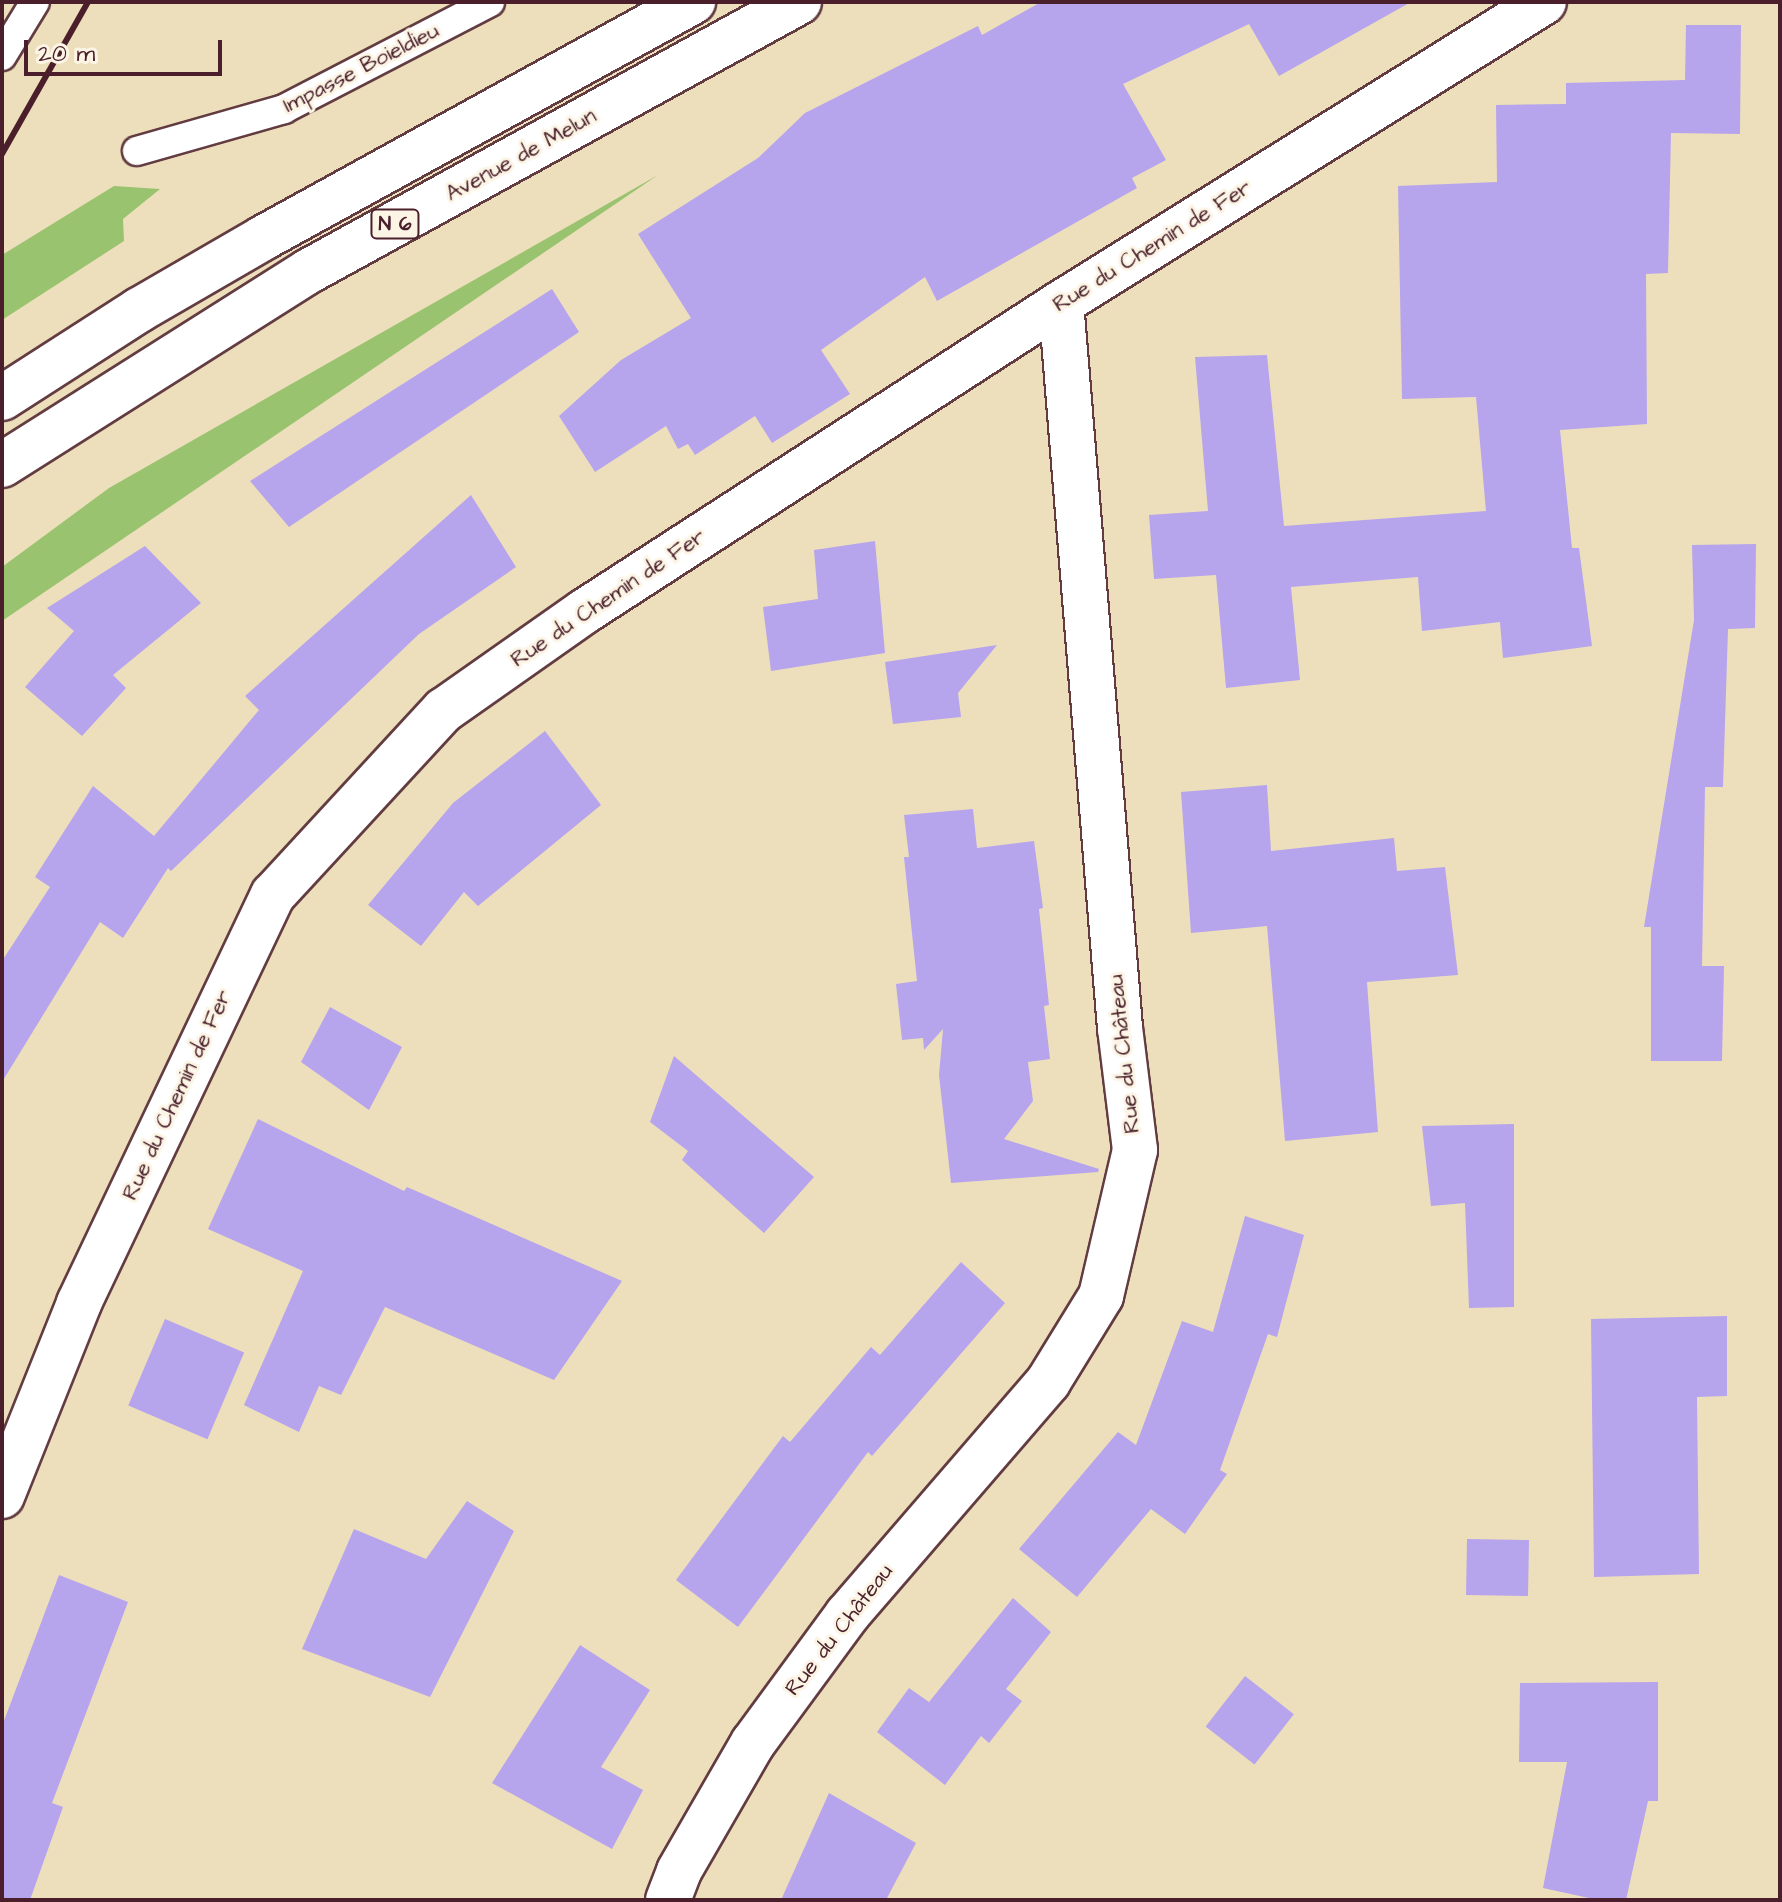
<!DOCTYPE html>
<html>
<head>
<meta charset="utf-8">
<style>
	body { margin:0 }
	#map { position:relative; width:1782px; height:1902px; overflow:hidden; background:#eddfbc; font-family:"Architects Daughter",sans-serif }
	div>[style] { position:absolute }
	.green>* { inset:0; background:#9ac370 }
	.building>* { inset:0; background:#b6a4ed; transform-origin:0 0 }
	.roads { filter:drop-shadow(2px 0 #623c41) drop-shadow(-2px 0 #623c41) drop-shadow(0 2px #623c41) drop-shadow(0 -2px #623c41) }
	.service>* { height:28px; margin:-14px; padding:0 14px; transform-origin:14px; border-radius:14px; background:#fff }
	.minor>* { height:44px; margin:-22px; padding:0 22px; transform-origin:22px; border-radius:22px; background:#fff }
	.trunk>* { height:44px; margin:-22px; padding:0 22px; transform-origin:22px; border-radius:22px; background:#fff }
	.rail>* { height:6px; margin:-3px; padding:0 3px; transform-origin:3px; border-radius:3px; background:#4a1f2b }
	span { translate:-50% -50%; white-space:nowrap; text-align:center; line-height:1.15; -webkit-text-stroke:6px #fcf5e5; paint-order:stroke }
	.shield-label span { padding:2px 6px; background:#fcf5e5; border:2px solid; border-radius:6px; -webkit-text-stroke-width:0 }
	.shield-label { font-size:20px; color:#4a1f2b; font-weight:700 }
	.street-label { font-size:22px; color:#4a1f2b }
	.frame { position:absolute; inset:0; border:4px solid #4a1f2b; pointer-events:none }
	.scale { position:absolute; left:24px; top:40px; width:198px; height:36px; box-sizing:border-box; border:4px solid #4a1f2b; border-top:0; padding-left:10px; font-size:24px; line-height:28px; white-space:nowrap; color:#4a1f2b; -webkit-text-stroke:6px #fcf5e5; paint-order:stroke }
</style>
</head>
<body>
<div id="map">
	<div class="green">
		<i style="clip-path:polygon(658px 175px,2px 621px,2px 567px,109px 488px)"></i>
		<i style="clip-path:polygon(114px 186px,160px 189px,123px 219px,124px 241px,2px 320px,2px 255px)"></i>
	</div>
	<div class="building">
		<i style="clip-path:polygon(1041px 2px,1411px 2px,1279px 76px,1249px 24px,1123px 84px,1166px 160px,1132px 178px,1137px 188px,937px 301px,925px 277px,821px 350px,850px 394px,772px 443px,755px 416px,695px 455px,688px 444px,678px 449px,666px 426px,595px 472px,559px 416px,621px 360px,691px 318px,638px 234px,758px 158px,805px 113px,978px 26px,982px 35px)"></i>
		<i style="clip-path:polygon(1686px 25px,1741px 25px,1740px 134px,1671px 133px,1668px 273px,1646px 274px,1647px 424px,1560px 430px,1572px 548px,1579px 548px,1592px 646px,1503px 658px,1500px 622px,1422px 631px,1418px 577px,1291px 587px,1300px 680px,1226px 688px,1216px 575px,1154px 579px,1149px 515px,1208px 511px,1195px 357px,1267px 355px,1284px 526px,1486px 511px,1476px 397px,1402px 399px,1398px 186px,1497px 182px,1496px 105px,1566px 104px,1566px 83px,1685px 80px)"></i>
		<i style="clip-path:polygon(552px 289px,579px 332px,289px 527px,250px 481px)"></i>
		<i style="clip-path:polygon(471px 495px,516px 567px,419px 634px,171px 871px,168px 868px,123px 938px,100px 922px,2px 1082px,2px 961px,50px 887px,35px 877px,93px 786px,154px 836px,259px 710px,245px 696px)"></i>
		<i style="clip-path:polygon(875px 541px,885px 653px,771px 671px,763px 607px,818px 599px,814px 550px)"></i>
		<i style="clip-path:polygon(1756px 544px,1755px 628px,1728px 629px,1723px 787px,1705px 787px,1702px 966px,1724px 966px,1722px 1061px,1651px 1061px,1651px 927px,1644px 927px,1694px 620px,1692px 545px)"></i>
		<i style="clip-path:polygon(145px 546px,201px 603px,113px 675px,126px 688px,82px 736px,25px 687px,74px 631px,47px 608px)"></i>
		<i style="clip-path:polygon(997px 645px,958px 693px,961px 717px,893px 724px,885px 662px)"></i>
		<i style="clip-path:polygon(545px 731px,601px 805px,478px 906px,464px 892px,421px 946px,368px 905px,453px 803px)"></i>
		<i style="clip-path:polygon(1267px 785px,1271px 851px,1394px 838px,1397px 871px,1445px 867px,1458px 975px,1367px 982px,1378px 1132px,1285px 1141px,1267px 926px,1191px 933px,1181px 792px)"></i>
		<i style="clip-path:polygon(973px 809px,977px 848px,1034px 841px,1043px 908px,1039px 909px,1049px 1005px,1044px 1006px,1050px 1059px,1028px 1062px,1033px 1101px,1004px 1139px,1099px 1169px,1098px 1172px,951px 1183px,939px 1075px,943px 1029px,924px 1050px,923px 1038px,902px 1040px,896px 984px,917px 981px,904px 857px,909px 857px,904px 815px)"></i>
		<i style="clip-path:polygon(330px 1007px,402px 1047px,369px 1110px,301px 1062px)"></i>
		<i style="clip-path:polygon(674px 1056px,814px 1177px,764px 1233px,682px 1160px,688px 1151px,650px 1122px)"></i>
		<i style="clip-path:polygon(258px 1119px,404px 1191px,407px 1187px,622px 1281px,554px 1380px,385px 1307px,341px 1395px,319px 1386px,299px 1432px,244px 1405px,303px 1271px,208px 1229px)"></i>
		<i style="clip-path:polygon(1514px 1124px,1514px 1307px,1469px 1308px,1465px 1203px,1431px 1206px,1422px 1126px)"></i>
		<i style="clip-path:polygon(1245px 1216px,1304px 1235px,1277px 1337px,1268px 1334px,1220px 1470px,1227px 1474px,1185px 1534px,1151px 1509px,1077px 1597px,1019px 1549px,1118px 1432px,1136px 1445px,1182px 1321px,1213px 1332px)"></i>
		<i style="clip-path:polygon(961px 1262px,1005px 1303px,872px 1456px,868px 1452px,738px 1627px,676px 1580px,783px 1436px,790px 1442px,871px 1347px,880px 1355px)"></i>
		<i style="clip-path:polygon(1727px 1316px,1727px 1396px,1697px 1397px,1699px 1574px,1594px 1577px,1591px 1319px)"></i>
		<i style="left:165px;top:1319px;width:86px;height:94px;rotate:23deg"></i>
		<i style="clip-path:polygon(467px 1501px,514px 1531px,430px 1697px,302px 1649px,354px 1529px,426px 1559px)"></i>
		<i style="left:1529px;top:1540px;width:56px;height:62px;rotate:91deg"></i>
		<i style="clip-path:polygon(59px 1575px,128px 1602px,52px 1803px,63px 1807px,30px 1900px,2px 1900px,2px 1726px)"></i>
		<i style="clip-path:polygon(1013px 1598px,1051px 1632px,1006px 1689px,1022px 1701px,989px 1743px,981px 1736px,945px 1785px,877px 1732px,909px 1688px,929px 1702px)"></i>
		<i style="clip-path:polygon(580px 1645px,650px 1690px,601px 1767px,643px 1790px,612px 1849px,492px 1783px)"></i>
		<i style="left:1245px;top:1676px;width:62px;height:64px;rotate:38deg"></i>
		<i style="clip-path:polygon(1658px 1682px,1658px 1801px,1648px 1801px,1626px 1900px,1598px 1900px,1543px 1888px,1567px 1762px,1519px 1762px,1520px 1683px)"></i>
		<i style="clip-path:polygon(829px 1793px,916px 1843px,886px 1900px,781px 1900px)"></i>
	</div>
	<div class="roads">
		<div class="service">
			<i style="left:2px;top:56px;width:63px;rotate:-58.6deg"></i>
			<i style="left:137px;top:151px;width:153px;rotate:-15.9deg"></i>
			<i style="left:284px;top:109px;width:232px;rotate:-27.4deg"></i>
		</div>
		<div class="minor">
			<i style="left:2px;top:1496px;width:208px;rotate:-68.2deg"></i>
			<i style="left:79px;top:1303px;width:452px;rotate:-64.6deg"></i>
			<i style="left:273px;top:895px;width:252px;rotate:-47.3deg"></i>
			<i style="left:444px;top:710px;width:172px;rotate:-35.1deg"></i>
			<i style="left:585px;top:611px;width:567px;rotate:-32.91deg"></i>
			<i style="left:1061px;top:303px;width:569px;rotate:-31.93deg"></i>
			<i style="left:668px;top:1900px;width:31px;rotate:-69deg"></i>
			<i style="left:679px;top:1871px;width:148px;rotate:-60deg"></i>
			<i style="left:753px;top:1743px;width:159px;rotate:-53.7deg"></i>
			<i style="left:847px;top:1615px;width:308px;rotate:-49.2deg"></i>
			<i style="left:1048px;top:1382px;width:101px;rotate:-58.4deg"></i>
			<i style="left:1101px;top:1296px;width:150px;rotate:-76.9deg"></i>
			<i style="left:1135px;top:1150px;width:123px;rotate:-97deg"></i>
			<i style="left:1120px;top:1028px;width:727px;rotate:-94.65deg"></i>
		</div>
		<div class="trunk">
			<i style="left:2px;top:398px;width:163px;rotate:-32.7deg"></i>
			<i style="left:139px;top:310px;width:143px;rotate:-30.1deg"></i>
			<i style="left:263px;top:238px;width:491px;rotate:-28.8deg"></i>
			<i style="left:2px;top:465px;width:363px;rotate:-32.3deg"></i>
			<i style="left:309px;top:271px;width:559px;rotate:-28.77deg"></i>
		</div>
	</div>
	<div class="rail">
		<i style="left:2px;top:154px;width:175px;rotate:-60.5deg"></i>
	</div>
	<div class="shield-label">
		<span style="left:395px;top:224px">N 6</span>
	</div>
	<div class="street-label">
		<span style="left:361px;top:68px;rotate:-27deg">Impasse Boieldieu</span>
		<span style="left:521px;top:155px;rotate:-29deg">Avenue de Melun</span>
		<span style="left:1152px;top:246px;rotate:-32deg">Rue du Chemin de Fer</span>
		<span style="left:608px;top:598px;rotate:-34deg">Rue du Chemin de Fer</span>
		<span style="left:1124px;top:1054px;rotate:-96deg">Rue du Château</span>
		<span style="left:177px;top:1095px;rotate:-65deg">Rue du Chemin de Fer</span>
		<span style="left:839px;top:1630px;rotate:-52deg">Rue du Château</span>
	</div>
	<div class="frame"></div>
	<div class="scale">20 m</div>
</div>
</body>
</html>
